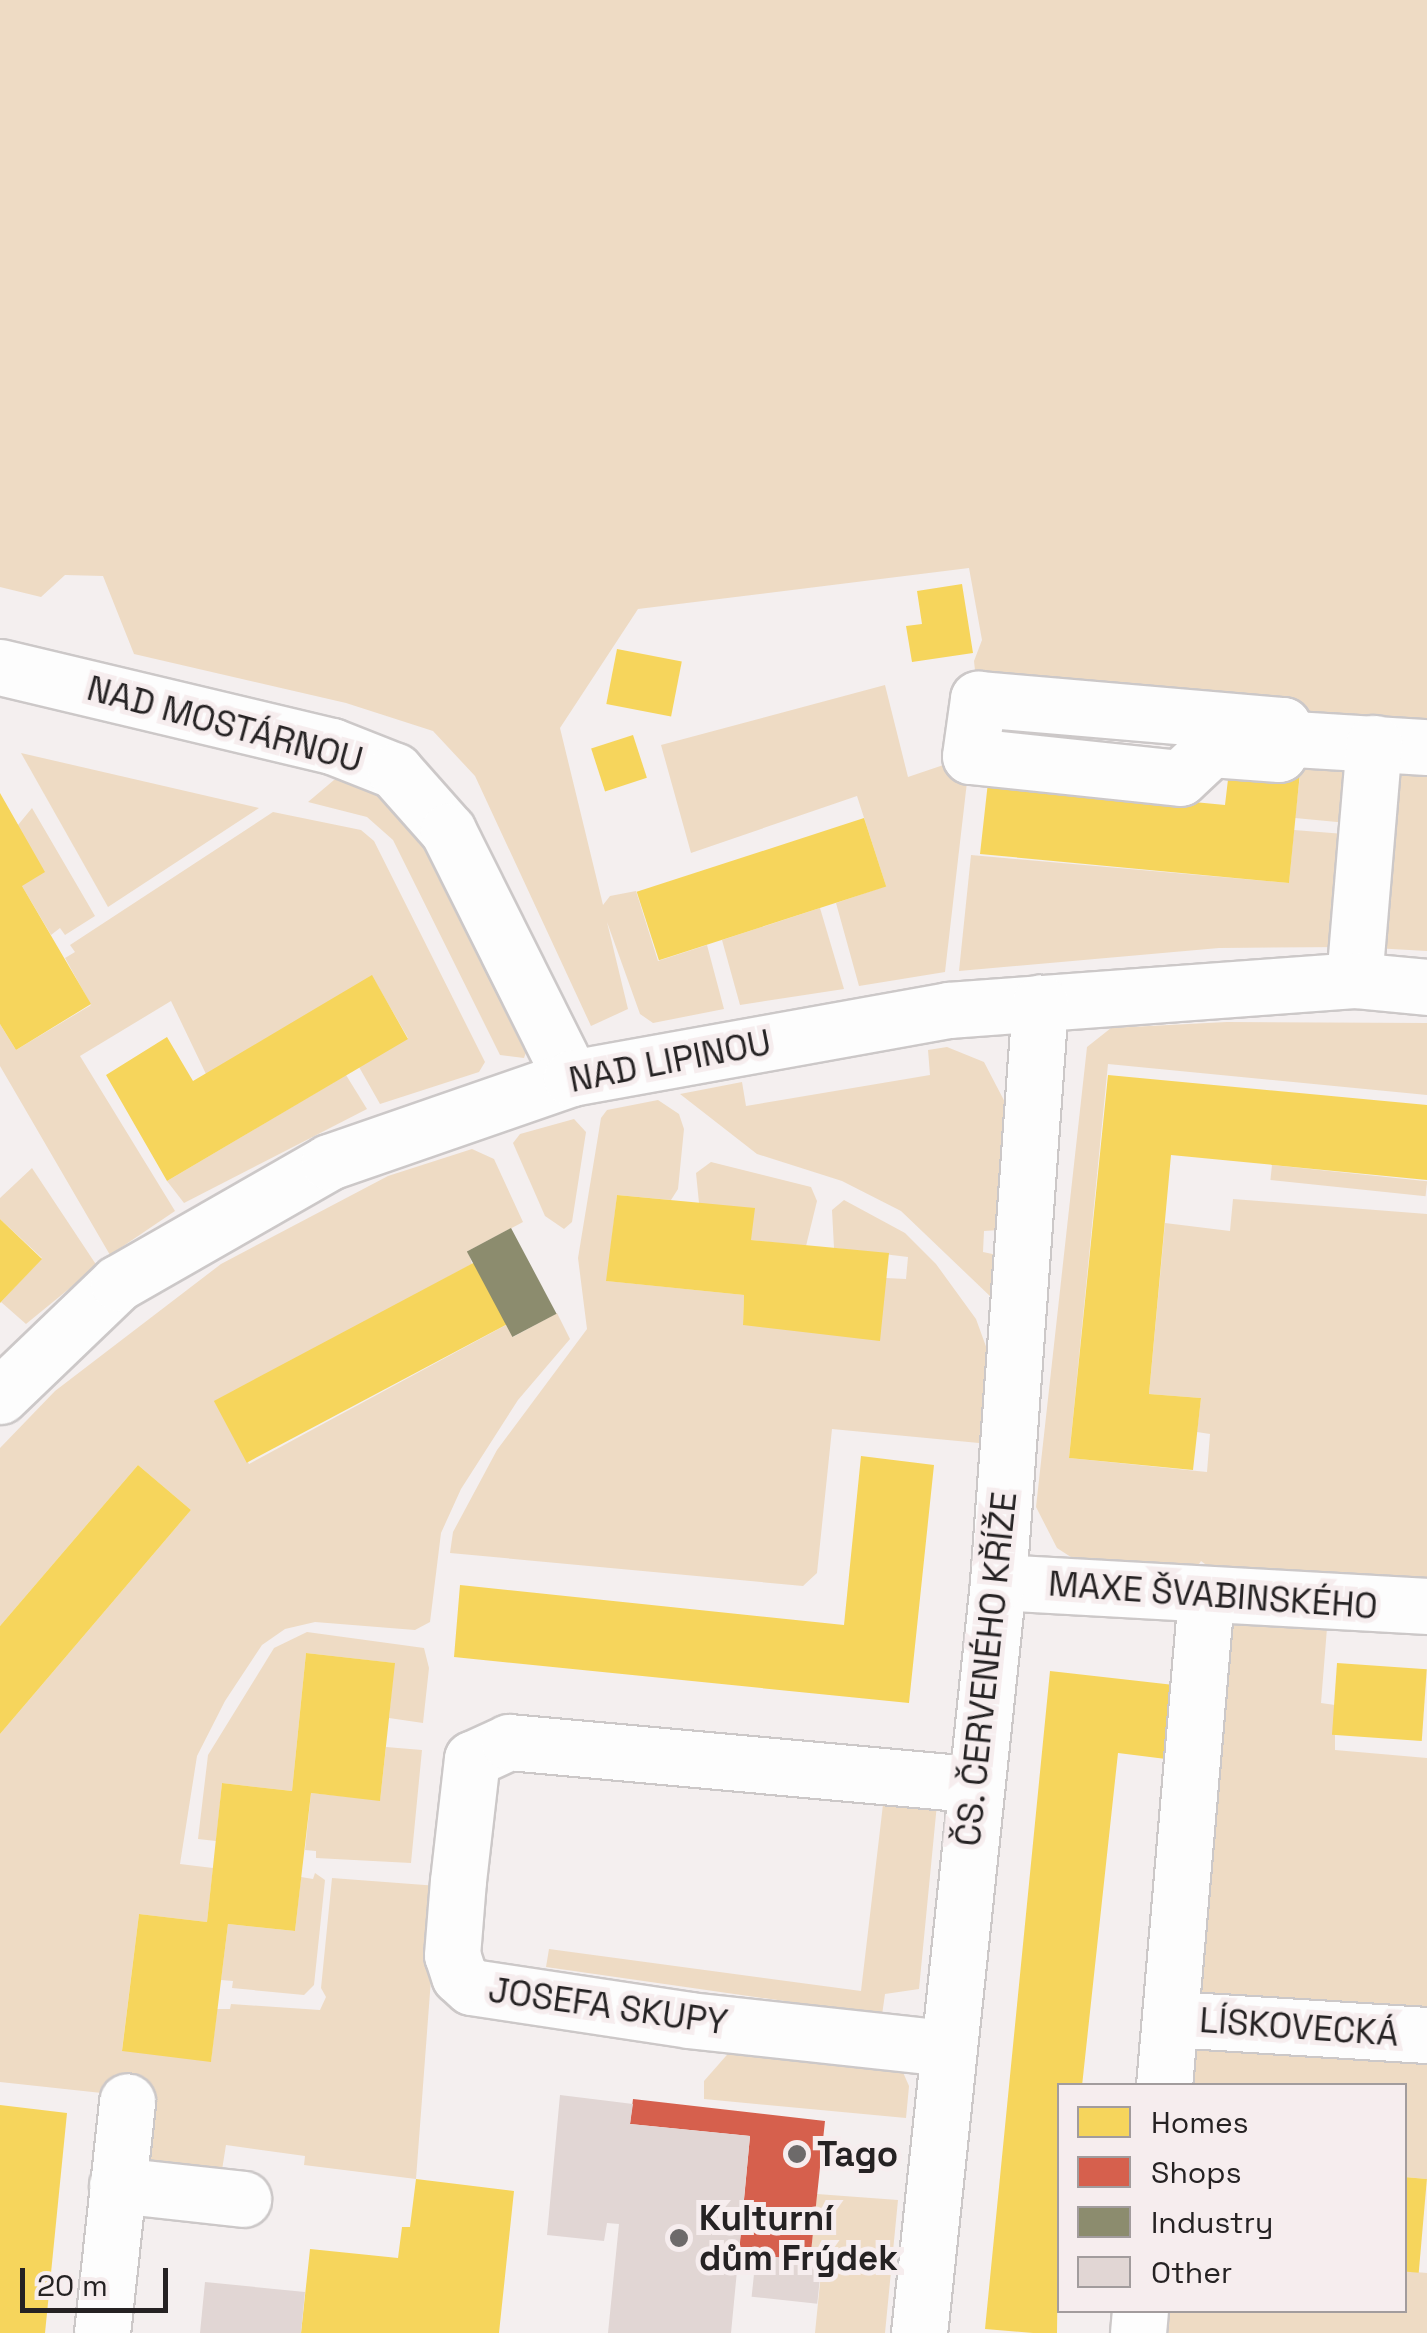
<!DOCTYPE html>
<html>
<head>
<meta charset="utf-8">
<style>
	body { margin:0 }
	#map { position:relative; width:1427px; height:2333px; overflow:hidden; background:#f4efef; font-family:"Space Grotesk",sans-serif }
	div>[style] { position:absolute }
	.green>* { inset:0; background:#eedbc4; transform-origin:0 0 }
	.homes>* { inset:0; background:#f6d55c; transform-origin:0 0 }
	.shops>* { inset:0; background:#d6604d }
	.industry>* { inset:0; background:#8c8c6e; transform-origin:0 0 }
	.building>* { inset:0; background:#e1d6d4; transform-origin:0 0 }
	.roads { filter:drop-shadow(2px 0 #ccc8c8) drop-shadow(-2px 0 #ccc8c8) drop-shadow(0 2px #ccc8c8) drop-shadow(0 -2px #ccc8c8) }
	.minor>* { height:55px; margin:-27.5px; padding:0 27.5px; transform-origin:27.5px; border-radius:27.5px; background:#fdfdfd }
	.dots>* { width:28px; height:28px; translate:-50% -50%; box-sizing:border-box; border:5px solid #f6edee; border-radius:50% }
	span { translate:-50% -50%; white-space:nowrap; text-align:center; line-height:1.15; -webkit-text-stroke:10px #f6edee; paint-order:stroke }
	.street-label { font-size:35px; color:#252223 }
	.poi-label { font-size:35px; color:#252223; font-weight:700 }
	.left { translate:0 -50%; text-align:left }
	.legend { position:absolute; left:1057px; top:2083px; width:350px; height:230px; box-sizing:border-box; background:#f6edee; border:2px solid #a29c9d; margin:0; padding:12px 18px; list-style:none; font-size:30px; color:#252223 }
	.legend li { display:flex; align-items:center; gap:20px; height:50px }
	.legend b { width:50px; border:2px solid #a29c9d }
	.scale { position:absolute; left:20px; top:2268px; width:148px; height:45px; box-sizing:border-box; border:5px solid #252223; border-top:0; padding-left:12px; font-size:30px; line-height:35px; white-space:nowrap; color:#252223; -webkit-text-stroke:8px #f6edee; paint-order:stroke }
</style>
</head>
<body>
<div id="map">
	<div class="green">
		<i style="clip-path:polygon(0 0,1427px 0,1427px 739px,978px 699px,974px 661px,982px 640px,969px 568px,638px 609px,560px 728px,603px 905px,610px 896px,636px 891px,658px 961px,707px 945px,724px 1009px,653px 1023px,640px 1014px,607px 922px,628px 1009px,591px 1026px,475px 776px,433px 731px,346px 703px,134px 654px,103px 576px,65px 575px,41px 597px,0 587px)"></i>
		<i style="clip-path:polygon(885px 685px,908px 777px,970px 756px,945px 972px,859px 986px,836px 903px,886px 886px,857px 796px,691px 853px,661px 745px)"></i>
		<i style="clip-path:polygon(1303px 749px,1353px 752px,1358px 824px,1295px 818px)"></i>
		<i style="clip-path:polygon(21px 753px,259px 808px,108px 907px)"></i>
		<i style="clip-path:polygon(1427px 759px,1427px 951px,1374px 948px,1390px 776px)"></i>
		<i style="clip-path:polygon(354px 775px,400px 792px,528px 1047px,524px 1058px,500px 1055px,393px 840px,367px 817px,308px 802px,334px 780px)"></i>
		<i style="clip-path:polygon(32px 808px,95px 916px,65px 935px,60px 928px,51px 935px,22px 886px,18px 825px)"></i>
		<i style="clip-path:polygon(273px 812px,361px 830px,374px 841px,485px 1062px,479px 1072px,380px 1104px,359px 1067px,408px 1038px,372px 976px,206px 1074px,171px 1001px,80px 1056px,175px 1211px,110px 1255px,0 1066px,0 1024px,16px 1050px,91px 1005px,65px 958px,75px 952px,70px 945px)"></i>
		<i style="clip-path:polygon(1294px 830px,1357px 835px,1346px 947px,1219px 948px,959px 971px,971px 855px,1289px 883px)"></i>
		<i style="clip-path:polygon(820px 908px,844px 989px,740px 1005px,722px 940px)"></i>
		<i style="clip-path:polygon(1227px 1022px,1427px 1023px,1427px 1095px,1108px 1064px,1069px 1458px,1207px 1472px,1210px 1434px,1197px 1432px,1201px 1398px,1149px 1394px,1165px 1223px,1230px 1231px,1233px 1199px,1427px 1214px,1427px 1593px,1220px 1575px,1201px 1561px,1190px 1578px,1077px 1561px,1057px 1548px,1036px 1507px,1087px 1047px,1111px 1028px)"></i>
		<i style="clip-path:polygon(947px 1047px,984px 1062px,1009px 1110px,999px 1230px,984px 1231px,983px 1252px,997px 1255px,992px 1298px,901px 1211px,842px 1181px,757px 1154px,680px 1094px,742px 1082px,746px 1106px,930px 1075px,928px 1050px)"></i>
		<i style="clip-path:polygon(346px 1075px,367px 1109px,184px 1203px,167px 1181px)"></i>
		<i style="clip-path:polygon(658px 1100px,679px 1114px,684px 1129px,678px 1189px,671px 1200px,617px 1195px,607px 1281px,744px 1295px,743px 1325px,886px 1278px,906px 1279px,908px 1257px,834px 1248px,832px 1210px,844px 1200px,905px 1233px,936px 1264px,976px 1319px,988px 1352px,979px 1443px,832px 1429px,817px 1573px,803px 1586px,450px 1553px,453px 1532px,497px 1450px,587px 1329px,578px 1258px,601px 1118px,607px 1110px)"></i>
		<i style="clip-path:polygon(574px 1119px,586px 1132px,572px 1222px,564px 1229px,545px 1216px,513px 1143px,520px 1134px)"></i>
		<i style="clip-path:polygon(472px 1149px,494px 1159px,523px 1222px,468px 1251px,472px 1264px,216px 1403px,249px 1464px,506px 1325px,513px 1337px,557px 1313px,570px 1339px,518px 1400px,461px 1489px,441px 1533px,430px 1622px,415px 1630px,315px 1622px,285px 1629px,262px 1645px,225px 1701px,197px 1756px,180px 1864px,213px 1868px,207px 1922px,139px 1914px,122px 2050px,211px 2061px,217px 2009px,230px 2009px,231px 2004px,320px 2010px,326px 1997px,321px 1988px,332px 1878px,438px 1886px,416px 2179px,304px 2165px,305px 2156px,226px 2145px,222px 2170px,142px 2160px,148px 2098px,0 2082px,0 1734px,191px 1510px,138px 1465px,0 1626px,0 1448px,55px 1391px,221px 1264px,388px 1176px)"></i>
		<i style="clip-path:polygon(711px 1162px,811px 1187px,817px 1201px,806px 1246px,751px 1240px,699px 1203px,696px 1173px)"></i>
		<i style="left:1272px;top:1165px;width:156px;height:15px;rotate:6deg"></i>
		<i style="clip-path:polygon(32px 1168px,97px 1266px,26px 1324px,1px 1302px,42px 1258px,0 1219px,0 1198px)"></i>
		<i style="clip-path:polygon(1229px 1621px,1327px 1628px,1321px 1703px,1335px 1705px,1335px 1750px,1427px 1758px,1427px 2025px,1211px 2003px,1194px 1989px)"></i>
		<i style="clip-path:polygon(307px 1632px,424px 1648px,429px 1668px,423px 1723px,389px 1718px,394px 1663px,306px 1653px,292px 1791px,222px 1783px,216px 1841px,198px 1839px,208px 1755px,274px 1648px)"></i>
		<i style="clip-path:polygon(386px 1747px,422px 1750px,411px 1863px,316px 1858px,316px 1851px,305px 1850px,311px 1793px,380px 1800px)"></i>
		<i style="clip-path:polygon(884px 1796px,937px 1804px,919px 1989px,885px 1994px,882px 2015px,546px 1967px,549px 1949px,861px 1991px)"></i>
		<i style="clip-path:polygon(315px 1873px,325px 1880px,314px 1985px,304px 1995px,232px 1988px,233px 1981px,221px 1980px,228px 1924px,295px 1931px,301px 1877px,313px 1879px)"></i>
		<i style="clip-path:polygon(1193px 2039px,1427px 2050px,1427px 2179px,1405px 2177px,1404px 2086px,1175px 2086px)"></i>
		<i style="clip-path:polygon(733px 2048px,898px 2061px,909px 2086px,906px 2118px,704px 2099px,704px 2081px)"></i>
		<i style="clip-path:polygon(817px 2194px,898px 2200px,885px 2333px,815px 2333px,822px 2263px,810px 2261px)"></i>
		<i style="clip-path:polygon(1405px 2271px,1427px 2273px,1427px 2333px,1160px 2333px,1153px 2310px,1404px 2310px)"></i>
	</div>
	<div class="homes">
		<i style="clip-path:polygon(962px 584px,973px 653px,912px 662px,906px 626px,922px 624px,917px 591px)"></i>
		<i style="left:617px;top:649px;width:66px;height:56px;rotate:11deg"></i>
		<i style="left:633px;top:735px;width:45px;height:44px;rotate:72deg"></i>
		<i style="clip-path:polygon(1231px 754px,1301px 762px,1289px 883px,980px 854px,988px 782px,1225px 805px)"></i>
		<i style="clip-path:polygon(0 793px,45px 872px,22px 886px,91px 1004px,16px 1050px,0 1024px)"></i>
		<i style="left:864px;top:818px;width:72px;height:239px;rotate:72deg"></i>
		<i style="clip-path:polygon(372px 975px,408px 1039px,167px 1181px,106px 1075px,167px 1037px,193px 1081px)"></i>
		<i style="clip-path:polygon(1108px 1075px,1427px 1105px,1427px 1180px,1171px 1155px,1149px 1394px,1201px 1398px,1193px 1470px,1069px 1458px)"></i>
		<i style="clip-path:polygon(617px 1195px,755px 1208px,751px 1240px,889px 1253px,880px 1341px,743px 1325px,744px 1295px,606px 1281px)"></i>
		<i style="clip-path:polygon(0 1219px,42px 1259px,0 1303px)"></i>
		<i style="left:477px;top:1261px;width:70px;height:298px;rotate:62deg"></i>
		<i style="clip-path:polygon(861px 1456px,934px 1465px,909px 1703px,454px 1657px,460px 1585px,844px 1625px)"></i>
		<i style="clip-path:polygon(138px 1465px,191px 1510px,0 1734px,0 1626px)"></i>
		<i style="clip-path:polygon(306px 1653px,395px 1663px,380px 1801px,311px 1793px,295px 1931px,228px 1924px,211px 2062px,122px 2051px,139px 1914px,207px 1922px,222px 1783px,292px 1791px)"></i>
		<i style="left:1337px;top:1663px;width:90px;height:72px;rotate:4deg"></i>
		<i style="clip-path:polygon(1050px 1671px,1174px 1685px,1166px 1759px,1118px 1753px,1082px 2086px,1060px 2086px,1057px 2333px,1033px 2333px,985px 2329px)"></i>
		<i style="clip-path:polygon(0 2105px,67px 2113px,45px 2333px,0 2333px)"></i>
		<i style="left:1404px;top:2177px;width:23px;height:94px;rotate:5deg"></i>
		<i style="clip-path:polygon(416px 2179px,514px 2191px,499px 2333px,301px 2333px,310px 2249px,398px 2258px,402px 2227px,410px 2227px)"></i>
	</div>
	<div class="shops">
		<i style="clip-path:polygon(633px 2099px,825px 2121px,810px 2261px,739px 2253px,750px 2136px,630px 2124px)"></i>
	</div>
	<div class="industry">
		<i style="left:511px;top:1228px;width:97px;height:50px;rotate:62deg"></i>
	</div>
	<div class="building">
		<i style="clip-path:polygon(560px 2095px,633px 2104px,630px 2124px,750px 2136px,731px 2333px,608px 2333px,619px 2224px,607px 2223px,604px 2241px,547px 2235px)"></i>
		<i style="left:756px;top:2255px;width:66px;height:42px;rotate:6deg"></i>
		<i style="clip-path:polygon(205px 2282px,305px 2292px,301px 2333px,200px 2333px)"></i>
	</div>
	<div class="roads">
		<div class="minor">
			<i style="left:0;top:667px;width:341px;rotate:13.4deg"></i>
			<i style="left:332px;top:746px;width:68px;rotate:21.6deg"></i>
			<i style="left:395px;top:771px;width:80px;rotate:48.5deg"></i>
			<i style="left:448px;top:831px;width:276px;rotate:63.5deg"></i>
			<i style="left:978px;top:699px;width:306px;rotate:4.9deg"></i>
			<i style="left:1283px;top:725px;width:29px;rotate:98deg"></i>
			<i style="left:1279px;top:754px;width:68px;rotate:-175.8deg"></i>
			<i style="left:1211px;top:749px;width:42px;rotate:136.9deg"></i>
			<i style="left:1180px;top:778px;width:211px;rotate:-174deg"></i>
			<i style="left:970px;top:756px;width:58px;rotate:-82deg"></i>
			<i style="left:1245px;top:736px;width:182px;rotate:3.5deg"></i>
			<i style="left:1354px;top:980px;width:238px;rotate:-85.2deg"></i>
			<i style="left:0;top:1396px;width:163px;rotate:-43.8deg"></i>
			<i style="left:118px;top:1283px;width:243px;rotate:-29.8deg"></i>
			<i style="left:329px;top:1162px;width:256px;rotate:-19.1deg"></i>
			<i style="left:571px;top:1078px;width:383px;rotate:-10.2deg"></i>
			<i style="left:948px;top:1010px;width:407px;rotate:-4.2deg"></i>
			<i style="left:1354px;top:980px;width:73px;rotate:5.5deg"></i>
			<i style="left:998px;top:1582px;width:430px;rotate:3.2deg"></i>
			<i style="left:1172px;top:2019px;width:256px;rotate:3.6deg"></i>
			<i style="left:946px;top:2048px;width:258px;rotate:-173.8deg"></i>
			<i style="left:690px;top:2020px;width:221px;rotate:-171.4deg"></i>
			<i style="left:471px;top:1987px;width:16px;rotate:-137deg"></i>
			<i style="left:459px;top:1976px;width:22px;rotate:-108deg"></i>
			<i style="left:452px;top:1955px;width:74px;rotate:-85.4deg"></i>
			<i style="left:458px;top:1881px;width:123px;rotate:-83.5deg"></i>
			<i style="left:472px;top:1759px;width:41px;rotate:-24.7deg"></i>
			<i style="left:509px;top:1742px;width:467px;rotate:5.2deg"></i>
			<i style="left:1164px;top:2086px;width:493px;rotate:-85.1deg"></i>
			<i style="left:117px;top:2185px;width:127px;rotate:6.3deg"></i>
			<i style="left:102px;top:2333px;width:233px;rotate:-83.8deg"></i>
			<i style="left:919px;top:2333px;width:755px;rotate:-83.99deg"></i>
			<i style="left:998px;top:1582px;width:581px;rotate:-85.85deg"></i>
			<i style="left:1138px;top:2333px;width:23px;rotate:-85deg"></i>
		</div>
	</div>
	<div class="dots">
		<i style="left:797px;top:2154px;background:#6d6a6a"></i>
		<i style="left:679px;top:2238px;background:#6d6a6a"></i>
	</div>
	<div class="street-label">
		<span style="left:225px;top:724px;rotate:15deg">NAD MOSTÁRNOU</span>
		<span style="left:670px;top:1061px;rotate:-11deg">NAD LIPINOU</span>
		<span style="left:1213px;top:1595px;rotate:4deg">MAXE ŠVABINSKÉHO</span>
		<span style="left:986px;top:1669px;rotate:-84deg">ČS. ČERVENÉHO KŘÍŽE</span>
		<span style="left:608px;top:2006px;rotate:8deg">JOSEFA SKUPY</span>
		<span style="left:1299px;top:2027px;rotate:4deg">LÍSKOVECKÁ</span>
	</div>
	<div class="poi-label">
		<span class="left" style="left:817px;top:2154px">Tago</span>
		<span class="left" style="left:699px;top:2238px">Kulturní<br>dům Frýdek</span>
	</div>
	<ul class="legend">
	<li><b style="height:28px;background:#f6d55c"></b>Homes</li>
	<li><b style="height:28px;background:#d6604d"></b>Shops</li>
	<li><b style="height:28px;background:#8c8c6e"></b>Industry</li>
	<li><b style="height:28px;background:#e1d6d4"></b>Other</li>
	</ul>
	<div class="scale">20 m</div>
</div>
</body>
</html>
